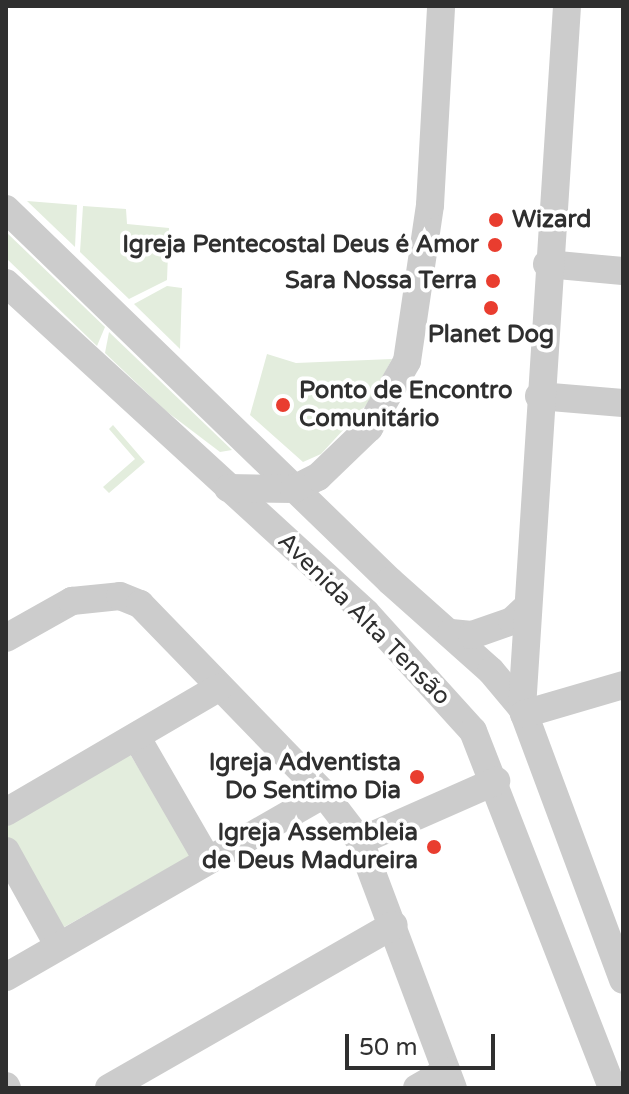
<!DOCTYPE html>
<html>
<head>
<meta charset="utf-8">
<style>
	body { margin:0 }
	#map { position:relative; width:629px; height:1094px; overflow:hidden; background:#fff; font-family:"Varela Round",sans-serif }
	div>[style] { position:absolute }
	.green>* { inset:0; background:#e3eddd }
	.minor>* { height:28px; margin:-14px; padding:0 14px; transform-origin:14px; border-radius:14px; background:#ccc }
	.dots>* { width:22px; height:22px; translate:-50% -50%; box-sizing:border-box; border:4px solid #fff; border-radius:50% }
	span { translate:-50% -50%; white-space:nowrap; text-align:center; line-height:1.15; -webkit-text-stroke:8px #fff; paint-order:stroke }
	.poi-label { font-size:24px; color:#2f2f2f; font-weight:700 }
	.left { translate:0 -50%; text-align:left }
	.right { translate:-100% -50%; text-align:right }
	.street-label { font-size:24px; color:#2f2f2f }
	.frame { position:absolute; inset:0; border:8px solid #2f2f2f; pointer-events:none }
	.scale { position:absolute; left:345px; top:1034px; width:150px; height:36px; box-sizing:border-box; border:4px solid #2f2f2f; border-top:0; padding-left:10px; font-size:24px; line-height:28px; white-space:nowrap; color:#2f2f2f; -webkit-text-stroke:6px #fff; paint-order:stroke }
</style>
</head>
<body>
<div id="map">
	<div class="green">
		<i style="clip-path:polygon(27px 201px,77px 205px,75px 247px)"></i>
		<i style="clip-path:polygon(83px 206px,126px 209px,127px 224px,169px 228px,167px 280px,129px 299px,80px 252px)"></i>
		<i style="clip-path:polygon(6px 232px,105px 327px,97px 346px,6px 258px)"></i>
		<i style="clip-path:polygon(167px 286px,182px 288px,180px 349px,134px 304px)"></i>
		<i style="clip-path:polygon(109px 332px,232px 450px,220px 452px,166px 411px,105px 353px)"></i>
		<i style="clip-path:polygon(267px 354px,296px 363px,392px 359px,369px 402px,321px 454px,303px 462px,250px 415px)"></i>
		<i style="clip-path:polygon(113px 425px,145px 462px,109px 493px,103px 487px,135px 459px,109px 429px)"></i>
		<i style="clip-path:polygon(128px 751px,192px 855px,59px 930px,6px 834px,6px 821px)"></i>
	</div>
	<div class="minor">
		<i style="left:6px;top:209px;width:535px;rotate:44.09deg"></i>
		<i style="left:390px;top:581px;width:135px;rotate:41.7deg"></i>
		<i style="left:491px;top:671px;width:48px;rotate:50deg"></i>
		<i style="left:522px;top:708px;width:290px;rotate:69.6deg"></i>
		<i style="left:547px;top:264px;width:76px;rotate:5.3deg"></i>
		<i style="left:6px;top:283px;width:488px;rotate:42.5deg"></i>
		<i style="left:366px;top:613px;width:159px;rotate:47.8deg"></i>
		<i style="left:473px;top:731px;width:383px;rotate:68.7deg"></i>
		<i style="left:539px;top:396px;width:84px;rotate:4.8deg"></i>
		<i style="left:228px;top:488px;width:66px;rotate:0.9deg"></i>
		<i style="left:294px;top:489px;width:27px;rotate:-27deg"></i>
		<i style="left:318px;top:477px;width:71px;rotate:-43.9deg"></i>
		<i style="left:369px;top:428px;width:77px;rotate:-60.4deg"></i>
		<i style="left:407px;top:361px;width:158px;rotate:-81.6deg"></i>
		<i style="left:430px;top:205px;width:199px;rotate:-86.8deg"></i>
		<i style="left:451px;top:633px;width:21px;rotate:5deg"></i>
		<i style="left:472px;top:635px;width:42px;rotate:-19.3deg"></i>
		<i style="left:512px;top:621px;width:21px;rotate:-43deg"></i>
		<i style="left:6px;top:638px;width:76px;rotate:-29.3deg"></i>
		<i style="left:72px;top:601px;width:48px;rotate:-5.9deg"></i>
		<i style="left:120px;top:596px;width:22px;rotate:22deg"></i>
		<i style="left:140px;top:604px;width:264px;rotate:45.9deg"></i>
		<i style="left:324px;top:794px;width:59px;rotate:52.5deg"></i>
		<i style="left:360px;top:841px;width:264px;rotate:69.4deg"></i>
		<i style="left:522px;top:708px;width:703px;rotate:-86.33deg"></i>
		<i style="left:524px;top:714px;width:103px;rotate:-16.3deg"></i>
		<i style="left:137px;top:738px;width:140px;rotate:60deg"></i>
		<i style="left:6px;top:812px;width:246px;rotate:-30.3deg"></i>
		<i style="left:360px;top:841px;width:149px;rotate:-23.8deg"></i>
		<i style="left:6px;top:851px;width:107px;rotate:61deg"></i>
		<i style="left:6px;top:977px;width:367px;rotate:-29.9deg"></i>
		<i style="left:6px;top:1086px;width:2px;rotate:63deg"></i>
		<i style="left:109px;top:1088px;width:328px;rotate:-29.8deg"></i>
		<i style="left:417px;top:1088px;width:34px;rotate:-30deg"></i>
	</div>
	<div class="dots">
		<i style="left:496px;top:220px;background:#e93d2f"></i>
		<i style="left:495px;top:245px;background:#e93d2f"></i>
		<i style="left:493px;top:281px;background:#e93d2f"></i>
		<i style="left:491px;top:308px;background:#e93d2f"></i>
		<i style="left:283px;top:405px;background:#e93d2f"></i>
		<i style="left:417px;top:777px;background:#e93d2f"></i>
		<i style="left:434px;top:847px;background:#e93d2f"></i>
	</div>
	<div class="poi-label">
		<span class="left" style="left:512px;top:220px">Wizard</span>
		<span class="right" style="left:479px;top:245px">Igreja Pentecostal Deus é Amor</span>
		<span class="right" style="left:477px;top:281px">Sara Nossa Terra</span>
		<span style="left:491px;top:335px">Planet Dog</span>
		<span class="left" style="left:299px;top:405px">Ponto de Encontro<br>Comunitário</span>
		<span class="right" style="left:401px;top:777px">Igreja Adventista<br>Do Sentimo Dia</span>
		<span class="right" style="left:418px;top:847px">Igreja Assembleia<br>de Deus Madureira</span>
	</div>
	<div class="street-label">
		<span style="left:364px;top:619px;rotate:45deg">Avenida Alta Tensão</span>
	</div>
	<div class="frame"></div>
	<div class="scale">50 m</div>
</div>
</body>
</html>
